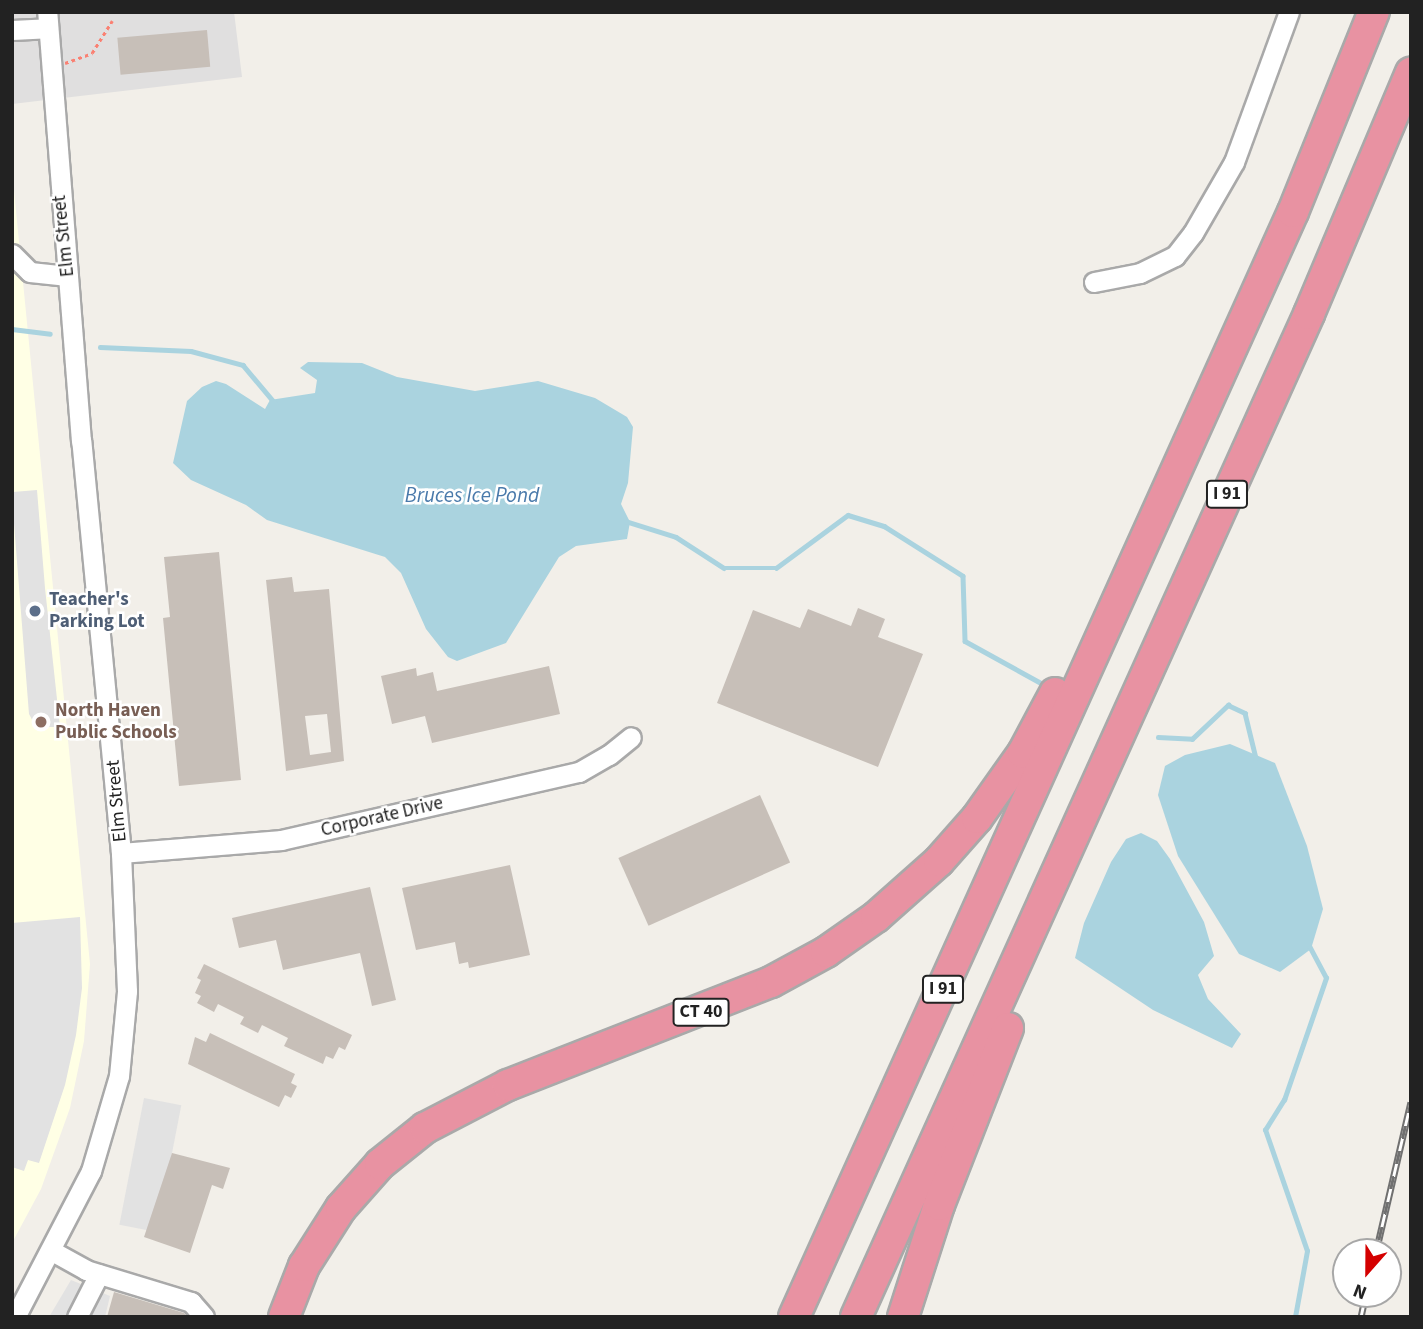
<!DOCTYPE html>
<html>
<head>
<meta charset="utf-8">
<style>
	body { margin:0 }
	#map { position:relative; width:1423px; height:1329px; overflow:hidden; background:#f2efe9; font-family:"Source Sans 3",sans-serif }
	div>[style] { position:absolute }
	.residential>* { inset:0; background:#e0dfdf }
	.education>* { inset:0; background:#ffffe5 }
	.parking>* { inset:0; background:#e2e2e2; transform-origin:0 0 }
	.water>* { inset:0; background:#aad3df }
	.stream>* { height:4.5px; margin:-2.25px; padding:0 2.25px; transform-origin:2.25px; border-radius:2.25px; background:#aad3df }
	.building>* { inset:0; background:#c7bfb8; transform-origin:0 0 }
	.path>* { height:2.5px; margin-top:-1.25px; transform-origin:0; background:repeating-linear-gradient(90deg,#fa8072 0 3.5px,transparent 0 7px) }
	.roads { filter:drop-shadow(2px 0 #a9a9a9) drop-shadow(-2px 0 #a9a9a9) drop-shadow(0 2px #a9a9a9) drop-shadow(0 -2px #a9a9a9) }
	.minor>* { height:19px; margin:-9.5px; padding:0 9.5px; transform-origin:9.5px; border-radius:9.5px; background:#fff }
	.highway>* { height:30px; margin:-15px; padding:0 15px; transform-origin:15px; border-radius:15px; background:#e892a2 }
	.rail>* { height:7px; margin-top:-3.5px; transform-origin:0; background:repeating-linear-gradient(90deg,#fff 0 13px,#707070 0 26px); box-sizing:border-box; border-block:2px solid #707070 }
	.dots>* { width:19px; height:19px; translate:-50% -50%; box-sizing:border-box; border:4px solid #fff; border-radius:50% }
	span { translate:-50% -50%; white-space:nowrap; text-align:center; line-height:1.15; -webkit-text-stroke:5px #fff; paint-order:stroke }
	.shield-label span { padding:2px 5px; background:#fff; border:2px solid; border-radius:5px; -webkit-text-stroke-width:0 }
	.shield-label { font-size:18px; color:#222; font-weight:700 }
	.street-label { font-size:19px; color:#222 }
	.service-label { font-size:19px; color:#4e5e75; font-weight:700 }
	.left { translate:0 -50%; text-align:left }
	.education-label { font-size:19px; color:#785e54; font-weight:700 }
	.water-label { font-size:21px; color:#4a7aab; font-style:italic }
	.frame { position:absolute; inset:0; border:14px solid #222; pointer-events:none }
	.north { position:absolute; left:1332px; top:1238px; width:70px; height:70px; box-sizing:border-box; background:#fff; border:2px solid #a7a7a7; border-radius:50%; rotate:201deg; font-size:19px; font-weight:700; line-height:28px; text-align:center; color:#222 }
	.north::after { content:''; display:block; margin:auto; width:24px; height:32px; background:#d40000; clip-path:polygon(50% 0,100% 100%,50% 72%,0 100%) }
</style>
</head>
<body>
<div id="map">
	<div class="residential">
		<i style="clip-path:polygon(12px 12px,234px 12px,242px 77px,12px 104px)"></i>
	</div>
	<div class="education">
		<i style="clip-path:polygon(12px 170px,90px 964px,84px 1041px,70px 1108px,41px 1189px,12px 1243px)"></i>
	</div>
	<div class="parking">
		<i style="clip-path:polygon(37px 490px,45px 588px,60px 727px,36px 727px,29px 714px,12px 498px,13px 492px)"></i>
		<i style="clip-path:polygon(80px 917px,82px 988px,76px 1035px,65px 1085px,39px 1163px,28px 1160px,24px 1171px,12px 1167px,12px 923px)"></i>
		<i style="left:144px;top:1098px;width:38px;height:129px;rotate:11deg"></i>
		<i style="clip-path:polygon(71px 1280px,110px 1296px,105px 1317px,49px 1317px)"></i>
	</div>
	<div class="water">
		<i style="clip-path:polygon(308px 362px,362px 363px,397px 377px,475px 391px,538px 381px,595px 398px,627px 417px,633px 427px,628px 483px,621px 504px,630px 522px,627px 539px,576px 546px,559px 557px,506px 643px,457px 661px,448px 657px,426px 629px,401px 573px,385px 557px,267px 520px,246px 505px,191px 480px,173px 463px,187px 401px,202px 387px,216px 381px,226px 384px,265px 409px,270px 400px,315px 393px,317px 380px,300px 368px)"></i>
		<i style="clip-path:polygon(1230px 744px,1275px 763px,1307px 846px,1323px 909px,1311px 949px,1280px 972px,1239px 954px,1178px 856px,1158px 795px,1165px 766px,1185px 755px)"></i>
		<i style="clip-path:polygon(1141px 833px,1157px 841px,1170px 859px,1204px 922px,1214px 956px,1198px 975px,1208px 999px,1241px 1034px,1232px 1048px,1153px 1010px,1075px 958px,1084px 923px,1111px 862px,1126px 839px)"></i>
	</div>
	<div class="stream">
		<i style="left:12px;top:329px;width:38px;rotate:7deg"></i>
		<i style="left:100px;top:347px;width:91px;rotate:2.5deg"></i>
		<i style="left:191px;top:351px;width:54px;rotate:15.1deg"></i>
		<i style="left:243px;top:365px;width:50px;rotate:49.9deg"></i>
		<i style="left:625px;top:521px;width:53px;rotate:17.4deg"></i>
		<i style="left:676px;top:537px;width:57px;rotate:32.9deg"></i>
		<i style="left:724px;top:568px;width:52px"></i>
		<i style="left:776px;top:568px;width:89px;rotate:-36.4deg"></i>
		<i style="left:848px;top:515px;width:38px;rotate:17deg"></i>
		<i style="left:884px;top:526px;width:93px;rotate:32.3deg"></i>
		<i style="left:963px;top:576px;width:65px;rotate:88.2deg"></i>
		<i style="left:965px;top:641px;width:89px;rotate:28.9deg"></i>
		<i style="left:1158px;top:737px;width:34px;rotate:3deg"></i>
		<i style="left:1192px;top:739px;width:50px;rotate:-43.4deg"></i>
		<i style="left:1228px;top:705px;width:19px;rotate:25deg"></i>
		<i style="left:1245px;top:713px;width:46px;rotate:76.3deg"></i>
		<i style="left:1295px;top:1317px;width:67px;rotate:-79.7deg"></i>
		<i style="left:1307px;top:1251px;width:128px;rotate:-109.1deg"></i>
		<i style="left:1265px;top:1130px;width:36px;rotate:-58deg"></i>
		<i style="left:1284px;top:1100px;width:129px;rotate:-71deg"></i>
		<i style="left:1326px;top:978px;width:36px;rotate:-118deg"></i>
	</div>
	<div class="building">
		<i style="left:207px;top:30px;width:37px;height:90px;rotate:85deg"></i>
		<i style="clip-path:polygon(219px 552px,241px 780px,179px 786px,163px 618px,170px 617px,164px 557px)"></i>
		<i style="clip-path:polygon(evenodd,292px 577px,294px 592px,329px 589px,344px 761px,286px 771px,266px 580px,292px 577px,327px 714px,331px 752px,310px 755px,305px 716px,327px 714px)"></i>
		<i style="clip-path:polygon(858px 608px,885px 619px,878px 637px,923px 654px,878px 767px,717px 703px,753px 610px,800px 628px,808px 609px,851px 626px)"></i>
		<i style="clip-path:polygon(549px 666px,560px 714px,432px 743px,425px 716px,392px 724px,381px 676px,416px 668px,417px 676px,433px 672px,437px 691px)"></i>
		<i style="left:760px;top:795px;width:74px;height:155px;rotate:66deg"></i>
		<i style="clip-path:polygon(510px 865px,530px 955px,469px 968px,468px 962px,459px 964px,455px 942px,416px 950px,402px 888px)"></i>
		<i style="clip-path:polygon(370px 887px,396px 1000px,372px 1006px,360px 953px,283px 970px,276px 940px,239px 948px,232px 918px)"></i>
		<i style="clip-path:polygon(204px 964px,352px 1035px,345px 1050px,339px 1047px,333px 1059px,326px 1056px,323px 1064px,284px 1046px,288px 1038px,262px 1025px,258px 1033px,240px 1024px,244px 1017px,218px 1004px,214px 1012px,197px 1003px,201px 996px,195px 993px,201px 980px,197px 978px)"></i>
		<i style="clip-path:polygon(210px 1033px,295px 1074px,291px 1083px,297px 1086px,291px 1098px,285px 1095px,279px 1107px,188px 1064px,195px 1037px,206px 1042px)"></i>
		<i style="clip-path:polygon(172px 1153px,230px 1168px,223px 1189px,212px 1185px,190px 1253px,144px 1237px)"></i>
		<i style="clip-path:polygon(114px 1292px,184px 1313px,188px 1317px,107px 1317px)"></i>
	</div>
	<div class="path">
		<i style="left:65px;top:63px;width:29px;rotate:-20deg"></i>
		<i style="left:92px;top:53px;width:38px;rotate:-58deg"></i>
	</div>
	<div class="roads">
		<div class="minor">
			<i style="left:12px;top:30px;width:35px;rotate:-3deg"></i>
			<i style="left:12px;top:254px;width:25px;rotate:45deg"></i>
			<i style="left:30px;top:272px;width:38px;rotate:6deg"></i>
			<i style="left:1094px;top:282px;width:47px;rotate:-11.1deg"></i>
			<i style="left:1140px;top:273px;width:39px;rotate:-26deg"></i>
			<i style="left:1175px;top:256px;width:29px;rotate:-52deg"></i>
			<i style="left:1193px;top:233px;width:82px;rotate:-60deg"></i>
			<i style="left:1234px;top:162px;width:160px;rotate:-69.9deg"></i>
			<i style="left:121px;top:853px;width:161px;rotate:-4.6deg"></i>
			<i style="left:281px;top:840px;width:306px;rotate:-12.9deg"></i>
			<i style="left:579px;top:772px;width:34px;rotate:-30deg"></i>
			<i style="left:609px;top:755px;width:28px;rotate:-39deg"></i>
			<i style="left:52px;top:1251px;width:39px;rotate:29deg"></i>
			<i style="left:86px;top:1270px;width:110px;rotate:16.9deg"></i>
			<i style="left:191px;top:1302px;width:20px;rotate:49deg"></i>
			<i style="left:15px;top:1317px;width:165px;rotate:-62.5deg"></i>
			<i style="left:91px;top:1171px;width:99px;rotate:-73.6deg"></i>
			<i style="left:119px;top:1076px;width:85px;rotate:-84.6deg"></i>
			<i style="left:127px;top:991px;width:138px;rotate:-92.5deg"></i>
			<i style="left:121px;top:853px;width:414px;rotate:-95.5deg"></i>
			<i style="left:81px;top:441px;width:430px;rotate:-94.5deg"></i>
			<i style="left:77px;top:1317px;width:48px;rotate:-62.9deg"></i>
		</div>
		<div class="highway">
			<i style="left:284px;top:1317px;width:55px;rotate:-68.6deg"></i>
			<i style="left:304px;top:1266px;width:69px;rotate:-57.5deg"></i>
			<i style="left:341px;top:1208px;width:59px;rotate:-48.4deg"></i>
			<i style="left:380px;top:1164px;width:58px;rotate:-38.7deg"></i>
			<i style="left:425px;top:1128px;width:93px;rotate:-27.4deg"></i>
			<i style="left:508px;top:1085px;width:282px;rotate:-21.4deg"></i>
			<i style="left:771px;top:982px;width:63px;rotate:-28.6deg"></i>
			<i style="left:826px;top:952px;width:61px;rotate:-35deg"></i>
			<i style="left:876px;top:917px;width:84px;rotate:-41.6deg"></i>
			<i style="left:939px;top:861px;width:57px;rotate:-48.5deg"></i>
			<i style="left:977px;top:818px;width:80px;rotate:-54.7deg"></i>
			<i style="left:1023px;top:753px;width:68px;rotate:-61.9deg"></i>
			<i style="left:794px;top:1317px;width:1212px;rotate:-65.7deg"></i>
			<i style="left:1293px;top:212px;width:216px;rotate:-68deg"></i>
			<i style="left:856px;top:1317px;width:1101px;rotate:-65.69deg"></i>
			<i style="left:1309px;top:314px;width:262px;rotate:-67.1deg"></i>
			<i style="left:903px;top:1317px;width:118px;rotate:-72.2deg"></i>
			<i style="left:939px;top:1205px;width:190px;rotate:-68.7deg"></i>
		</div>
	</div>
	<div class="rail">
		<i style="left:1376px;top:1252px;width:154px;rotate:-76.9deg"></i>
		<i style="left:1361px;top:1317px;width:24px;rotate:-78deg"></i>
	</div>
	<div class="dots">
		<i style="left:35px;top:611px;background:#5c6f8a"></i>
		<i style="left:41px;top:722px;background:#8d6e63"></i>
	</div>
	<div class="shield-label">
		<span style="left:1227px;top:494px">I 91</span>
		<span style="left:943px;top:989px">I 91</span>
		<span style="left:701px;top:1012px">CT 40</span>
	</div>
	<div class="street-label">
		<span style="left:64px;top:236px;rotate:-96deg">Elm Street</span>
		<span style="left:117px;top:801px;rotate:-95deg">Elm Street</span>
		<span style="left:382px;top:817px;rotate:-13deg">Corporate Drive</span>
	</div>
	<div class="service-label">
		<span class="left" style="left:49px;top:611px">Teacher's<br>Parking Lot</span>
	</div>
	<div class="education-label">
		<span class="left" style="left:55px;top:722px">North Haven<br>Public Schools</span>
	</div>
	<div class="water-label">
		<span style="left:472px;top:495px">Bruces Ice Pond</span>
	</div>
	<div class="frame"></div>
	<div class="north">N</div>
</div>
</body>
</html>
